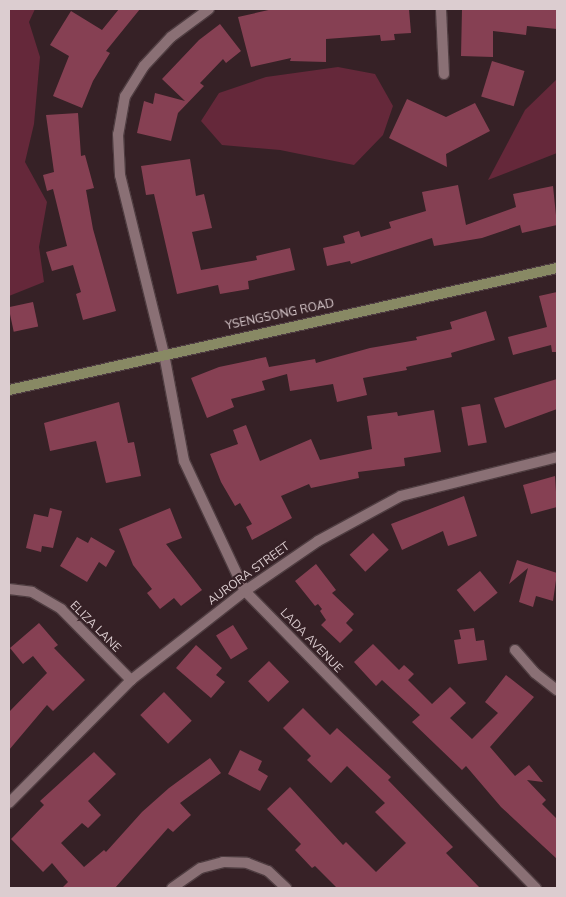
<!DOCTYPE html>
<html>
<head>
<meta charset="utf-8">
<style>
	body { margin:0 }
	#map { position:relative; width:566px; height:897px; overflow:hidden; background:#362126; font-family:"Nunito Sans",sans-serif }
	div>[style] { position:absolute }
	.green>* { inset:0; background:#65283a }
	.building>* { inset:0; background:#864053; transform-origin:0 0 }
	.roads { filter:drop-shadow(1px 0 #4f3d41) drop-shadow(-1px 0 #4f3d41) drop-shadow(0 1px #4f3d41) drop-shadow(0 -1px #4f3d41) }
	.street>* { height:10px; margin:-5px; padding:0 5px; transform-origin:5px; border-radius:5px; background:#8a7075 }
	.secondary>* { height:10px; margin:-5px; padding:0 5px; transform-origin:5px; border-radius:5px; background:#888964 }
	span { translate:-50% -50%; white-space:nowrap; text-align:center; line-height:1.15; -webkit-text-stroke:4px #362126; paint-order:stroke }
	.street-label { font-size:12px; color:#dccdd0 }
	.frame { position:absolute; inset:0; border:10px solid #dccdd0; pointer-events:none }
</style>
</head>
<body>
<div id="map">
	<div class="green">
		<i style="clip-path:polygon(9px 9px,35px 9px,29px 22px,40px 57px,34px 124px,25px 162px,47px 202px,39px 247px,44px 282px,9px 296px)"></i>
		<i style="clip-path:polygon(338px 67px,375px 74px,393px 106px,383px 135px,354px 165px,280px 150px,222px 145px,201px 121px,219px 93px,266px 77px)"></i>
		<i style="clip-path:polygon(557px 79px,557px 153px,488px 180px,525px 110px)"></i>
	</div>
	<div class="building">
		<i style="clip-path:polygon(119px 9px,140px 9px,106px 51px,110px 53px,93px 81px,82px 108px,53px 96px,69px 56px,50px 45px,71px 11px,102px 30px)"></i>
		<i style="clip-path:polygon(273px 9px,409px 9px,411px 33px,394px 34px,395px 40px,381px 41px,380px 35px,326px 39px,326px 62px,290px 61px,291px 58px,251px 67px,238px 17px)"></i>
		<i style="clip-path:polygon(462px 9px,557px 9px,557px 29px,527px 26px,526px 35px,493px 31px,493px 57px,461px 56px)"></i>
		<i style="clip-path:polygon(220px 24px,241px 51px,226px 63px,223px 59px,200px 83px,204px 86px,178px 113px,171px 141px,137px 133px,144px 101px,153px 104px,155px 93px,185px 101px,162px 79px,199px 40px)"></i>
		<i style="left:492px;top:61px;width:34px;height:37px;rotate:17deg"></i>
		<i style="clip-path:polygon(407px 99px,446px 117px,475px 103px,490px 131px,446px 154px,447px 167px,389px 138px)"></i>
		<i style="clip-path:polygon(78px 113px,81px 156px,85px 155px,94px 188px,86px 190px,93px 229px,116px 311px,83px 320px,76px 294px,81px 292px,73px 265px,52px 271px,46px 252px,67px 246px,53px 189px,47px 191px,43px 175px,54px 172px,46px 115px)"></i>
		<i style="clip-path:polygon(190px 159px,196px 196px,204px 194px,212px 228px,192px 232px,201px 270px,257px 260px,256px 256px,290px 248px,295px 270px,248px 281px,249px 289px,220px 294px,218px 285px,177px 294px,154px 194px,146px 195px,141px 166px)"></i>
		<i style="clip-path:polygon(458px 185px,466px 225px,516px 207px,513px 194px,553px 186px,557px 225px,522px 233px,520px 225px,482px 238px,434px 246px,432px 238px,351px 264px,350px 261px,327px 266px,323px 248px,345px 243px,343px 236px,359px 231px,361px 237px,391px 228px,389px 222px,426px 211px,422px 192px)"></i>
		<i style="clip-path:polygon(557px 292px,557px 352px,552px 352px,551px 345px,513px 355px,508px 337px,547px 327px,539px 296px)"></i>
		<i style="left:33px;top:302px;width:25px;height:25px;rotate:78deg"></i>
		<i style="clip-path:polygon(486px 311px,495px 340px,451px 353px,452px 357px,406px 367px,407px 370px,363px 378px,367px 395px,337px 402px,333px 384px,290px 391px,287px 374px,262px 381px,265px 390px,231px 399px,234px 407px,207px 418px,191px 378px,219px 367px,266px 357px,269px 367px,315px 359px,316px 363px,370px 348px,417px 340px,416px 337px,452px 329px,450px 322px)"></i>
		<i style="clip-path:polygon(557px 379px,557px 409px,505px 428px,494px 398px)"></i>
		<i style="clip-path:polygon(119px 402px,128px 443px,134px 442px,141px 476px,106px 483px,96px 441px,50px 451px,44px 423px)"></i>
		<i style="left:480px;top:404px;width:39px;height:19px;rotate:80deg"></i>
		<i style="clip-path:polygon(434px 410px,441px 452px,404px 458px,405px 466px,358px 472px,359px 478px,311px 488px,309px 484px,281px 496px,292px 518px,252px 540px,246px 527px,252px 524px,240px 503px,235px 506px,221px 482px,210px 454px,238px 444px,233px 430px,246px 425px,260px 461px,311px 439px,320px 460px,372px 449px,367px 416px,397px 412px,398px 416px)"></i>
		<i style="clip-path:polygon(555px 476px,557px 507px,531px 514px,523px 485px)"></i>
		<i style="clip-path:polygon(464px 496px,477px 536px,448px 546px,443px 531px,402px 550px,391px 524px)"></i>
		<i style="clip-path:polygon(50px 508px,62px 511px,53px 548px,42px 546px,41px 552px,26px 548px,34px 514px,48px 517px)"></i>
		<i style="clip-path:polygon(170px 508px,182px 538px,166px 544px,202px 590px,181px 606px,174px 598px,160px 609px,147px 593px,152px 589px,133px 565px,119px 529px)"></i>
		<i style="left:373px;top:533px;width:23px;height:32px;rotate:47deg"></i>
		<i style="clip-path:polygon(77px 537px,88px 543px,91px 537px,115px 551px,106px 567px,99px 562px,87px 582px,60px 566px)"></i>
		<i style="clip-path:polygon(517px 560px,557px 573px,553px 601px,536px 596px,533px 607px,519px 602px,528px 568px,509px 584px)"></i>
		<i style="clip-path:polygon(316px 564px,336px 590px,332px 593px,354px 614px,346px 623px,353px 630px,340px 643px,321px 625px,326px 620px,320px 611px,322px 609px,318px 604px,315px 606px,295px 581px)"></i>
		<i style="left:480px;top:571px;width:28px;height:30px;rotate:51deg"></i>
		<i style="clip-path:polygon(39px 623px,58px 645px,54px 648px,85px 680px,53px 711px,47px 705px,9px 750px,9px 712px,47px 673px,33px 656px,23px 664px,10px 648px)"></i>
		<i style="left:233px;top:625px;width:28px;height:20px;rotate:58deg"></i>
		<i style="clip-path:polygon(474px 628px,476px 641px,484px 640px,487px 660px,458px 664px,454px 640px,461px 639px,459px 630px)"></i>
		<i style="clip-path:polygon(373px 644px,399px 670px,404px 665px,414px 674px,408px 680px,432px 704px,450px 687px,466px 703px,450px 718px,472px 739px,498px 713px,485px 702px,506px 675px,534px 697px,490px 747px,515px 776px,529px 765px,543px 782px,527px 780px,546px 800px,542px 804px,557px 819px,557px 859px,501px 807px,466px 766px,462px 770px,412px 722px,420px 715px,382px 680px,376px 686px,354px 662px)"></i>
		<i style="clip-path:polygon(196px 645px,222px 668px,216px 675px,225px 682px,211px 698px,176px 668px)"></i>
		<i style="left:269px;top:661px;width:29px;height:29px;rotate:46deg"></i>
		<i style="left:164px;top:692px;width:40px;height:33px;rotate:46deg"></i>
		<i style="clip-path:polygon(303px 708px,330px 735px,337px 728px,391px 777px,388px 780px,453px 847px,446px 853px,480px 888px,337px 888px,315px 866px,312px 868px,295px 850px,301px 844px,267px 809px,290px 787px,343px 845px,346px 842px,376px 872px,406px 843px,375px 812px,385px 803px,347px 766px,331px 783px,307px 760px,311px 756px,283px 728px)"></i>
		<i style="clip-path:polygon(240px 750px,262px 761px,258px 770px,268px 776px,260px 791px,228px 774px)"></i>
		<i style="clip-path:polygon(94px 752px,116px 774px,88px 801px,101px 815px,88px 828px,82px 823px,61px 843px,84px 867px,104px 850px,106px 852px,142px 812px,169px 788px,210px 758px,221px 773px,180px 803px,191px 815px,173px 832px,168px 828px,115px 888px,62px 888px,68px 882px,52px 863px,43px 872px,11px 839px,44px 805px,40px 801px)"></i>
	</div>
	<div class="roads">
		<div class="street">
			<i style="left:209px;top:9px;width:47px;rotate:143.6deg"></i>
			<i style="left:171px;top:37px;width:40px;rotate:133deg"></i>
			<i style="left:144px;top:66px;width:36px;rotate:122deg"></i>
			<i style="left:125px;top:96px;width:39px;rotate:100deg"></i>
			<i style="left:118px;top:134px;width:41px;rotate:87.2deg"></i>
			<i style="left:120px;top:175px;width:184px;rotate:76.2deg"></i>
			<i style="left:164px;top:354px;width:109px;rotate:79.4deg"></i>
			<i style="left:184px;top:461px;width:144px;rotate:64.9deg"></i>
			<i style="left:245px;top:591px;width:416px;rotate:45.6deg"></i>
			<i style="left:441px;top:9px;width:65px;rotate:87.4deg"></i>
			<i style="left:9px;top:589px;width:23px;rotate:7deg"></i>
			<i style="left:32px;top:592px;width:34px;rotate:30deg"></i>
			<i style="left:61px;top:609px;width:100px;rotate:45.4deg"></i>
			<i style="left:515px;top:650px;width:30px;rotate:49deg"></i>
			<i style="left:535px;top:673px;width:28px;rotate:38deg"></i>
			<i style="left:9px;top:803px;width:173px;rotate:-45.2deg"></i>
			<i style="left:131px;top:680px;width:145px;rotate:-38deg"></i>
			<i style="left:245px;top:591px;width:88px;rotate:-34.4deg"></i>
			<i style="left:318px;top:541px;width:94px;rotate:-28.5deg"></i>
			<i style="left:401px;top:496px;width:161px;rotate:-14deg"></i>
			<i style="left:172px;top:888px;width:35px;rotate:-35deg"></i>
			<i style="left:201px;top:868px;width:23px;rotate:-15deg"></i>
			<i style="left:223px;top:862px;width:24px;rotate:2deg"></i>
			<i style="left:247px;top:863px;width:22px;rotate:21deg"></i>
			<i style="left:268px;top:871px;width:25px;rotate:43deg"></i>
		</div>
		<div class="secondary">
			<i style="left:9px;top:390px;width:561px;rotate:-12.55deg"></i>
		</div>
	</div>
	<div class="street-label">
		<span style="left:280px;top:315px;rotate:-12deg">YSENGSONG ROAD</span>
		<span style="left:249px;top:574px;rotate:-36deg">AURORA STREET</span>
		<span style="left:95px;top:627px;rotate:45deg">ELIZA LANE</span>
		<span style="left:311px;top:641px;rotate:46deg">LADA AVENUE</span>
	</div>
	<div class="frame"></div>
</div>
</body>
</html>
